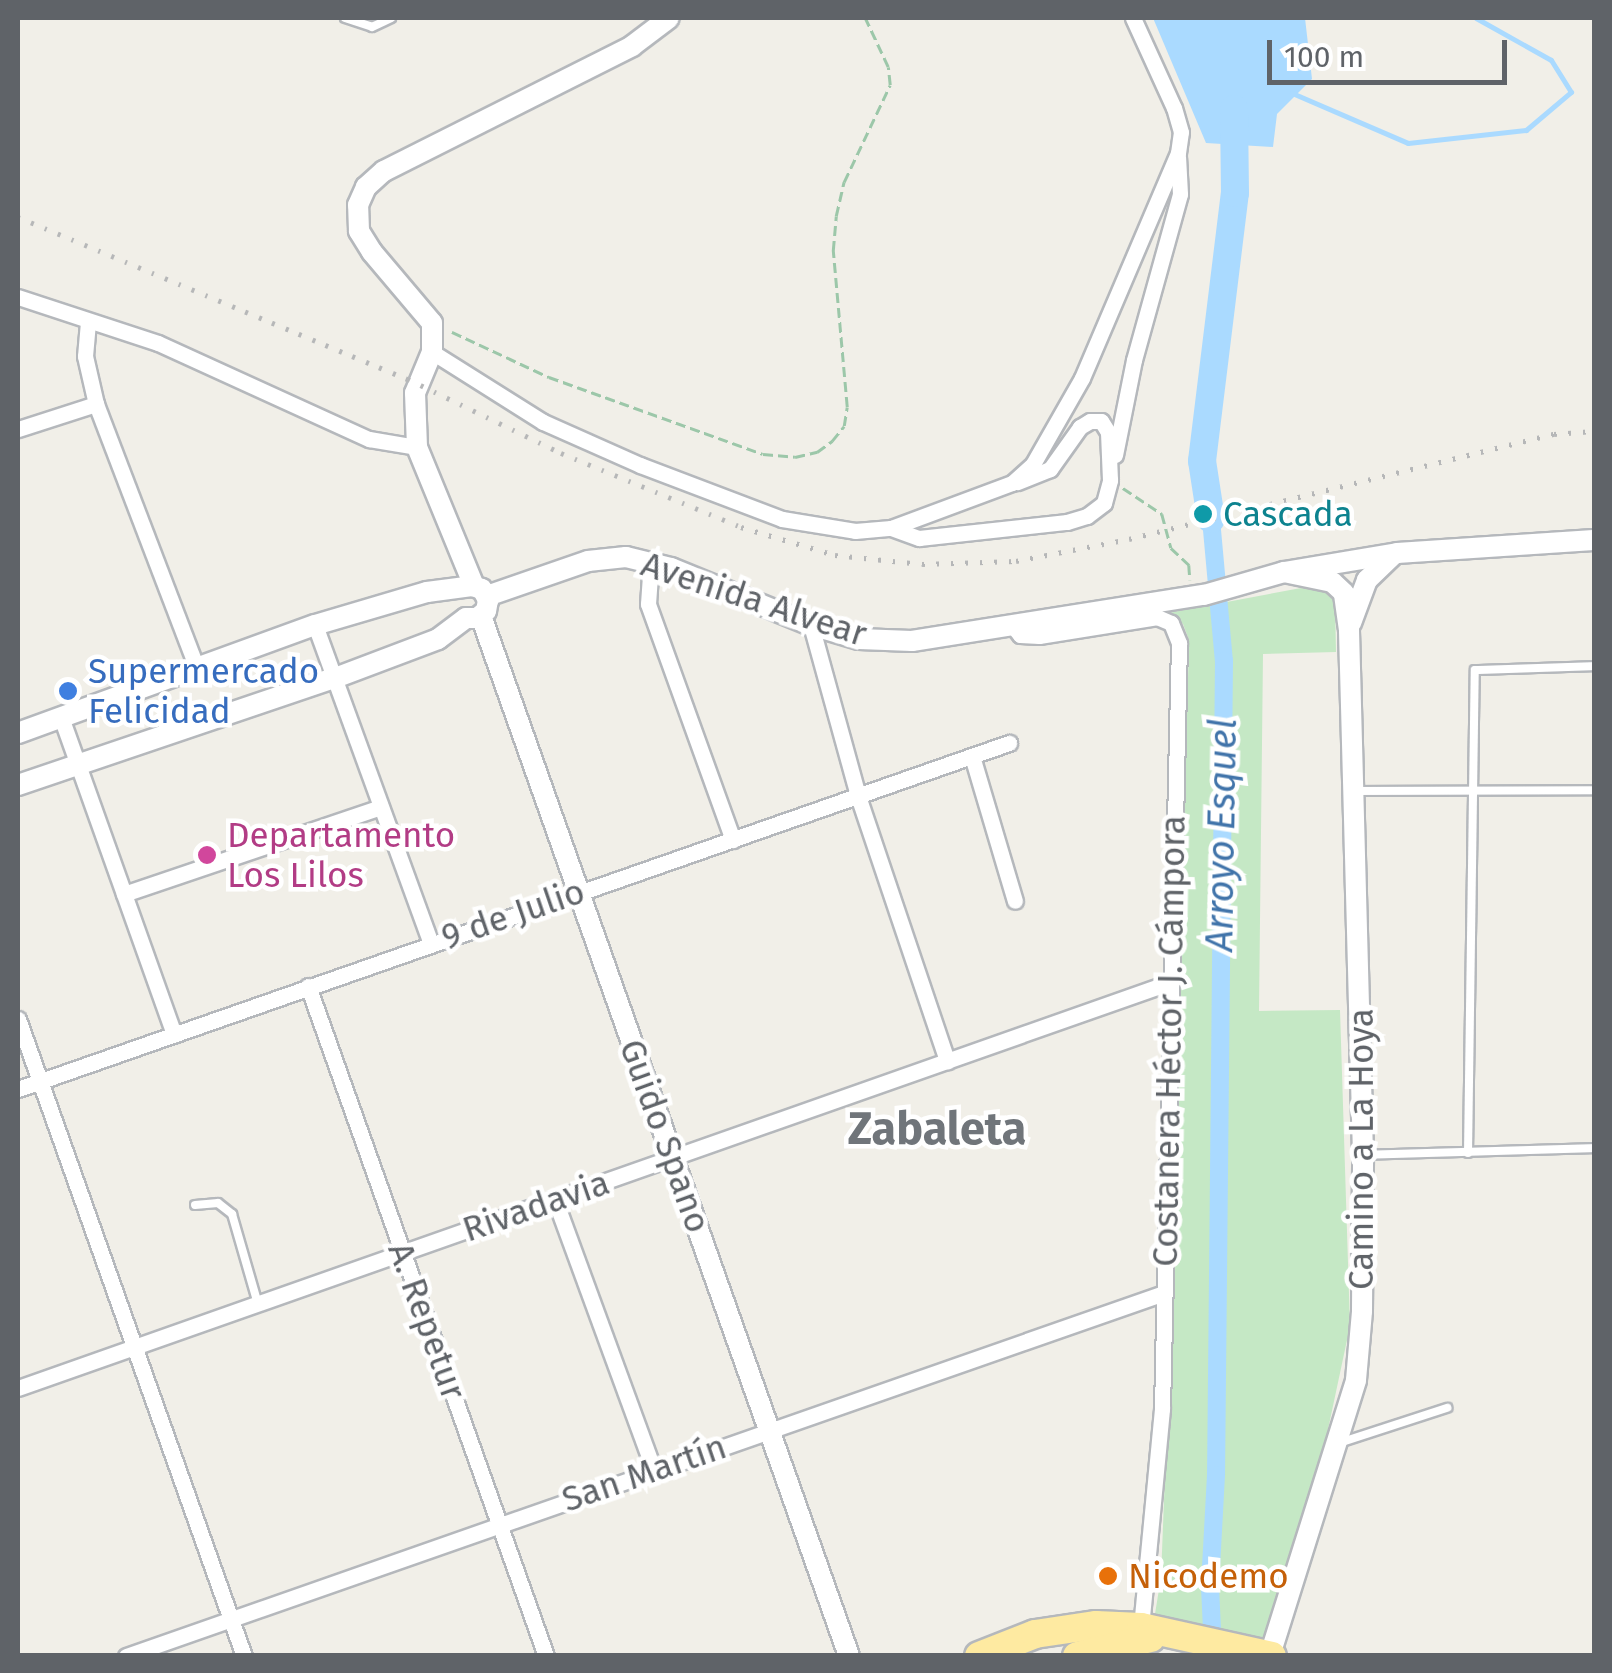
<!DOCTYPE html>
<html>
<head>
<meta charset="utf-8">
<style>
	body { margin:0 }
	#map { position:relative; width:1612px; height:1673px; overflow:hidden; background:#f1efe8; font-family:"Fira Sans",sans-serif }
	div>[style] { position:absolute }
	.green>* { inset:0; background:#c5e8c5 }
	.water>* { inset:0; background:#aadaff }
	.stream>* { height:5px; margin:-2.5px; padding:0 2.5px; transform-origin:2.5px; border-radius:2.5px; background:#aadaff }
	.canal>* { height:18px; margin:-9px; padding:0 9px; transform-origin:9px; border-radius:9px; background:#aadaff }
	.river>* { height:28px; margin:-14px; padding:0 14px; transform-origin:14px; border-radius:14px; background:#aadaff }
	.path>* { height:2.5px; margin-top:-1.25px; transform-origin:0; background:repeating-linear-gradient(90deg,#9cc7a9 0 10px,transparent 0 15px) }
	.roads { filter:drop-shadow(2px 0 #b5b8bc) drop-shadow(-2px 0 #b5b8bc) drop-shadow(0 2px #b5b8bc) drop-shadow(0 -2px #b5b8bc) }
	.service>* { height:8px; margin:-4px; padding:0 4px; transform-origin:4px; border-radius:4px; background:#fff }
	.minor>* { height:15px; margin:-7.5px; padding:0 7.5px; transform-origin:7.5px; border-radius:7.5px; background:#fff }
	.tertiary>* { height:20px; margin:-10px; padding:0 10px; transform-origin:10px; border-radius:10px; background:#fff }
	.trunk>* { height:28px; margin:-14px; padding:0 14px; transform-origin:14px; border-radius:14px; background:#feeaa1 }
	.rail>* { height:5px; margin-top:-2.5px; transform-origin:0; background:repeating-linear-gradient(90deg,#b6b7b8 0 2.5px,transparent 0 14.5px) }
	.dots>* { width:28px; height:28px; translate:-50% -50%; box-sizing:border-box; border:5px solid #fff; border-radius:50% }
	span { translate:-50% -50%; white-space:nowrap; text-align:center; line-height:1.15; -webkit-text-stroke:9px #fff; paint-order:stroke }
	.culture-label { font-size:35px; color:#0d838f }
	.left { translate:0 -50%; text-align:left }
	.street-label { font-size:35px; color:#5f6368 }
	.shop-label { font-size:35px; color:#366cbe }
	.hotel-label { font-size:35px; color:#b23c85 }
	.food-label { font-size:35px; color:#c56008 }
	.water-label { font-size:38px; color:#4174aa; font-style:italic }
	.district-label { font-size:45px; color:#70757a; font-weight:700 }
	.frame { position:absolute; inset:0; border:20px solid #5f6368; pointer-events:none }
	.scale { position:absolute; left:1267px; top:40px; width:240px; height:45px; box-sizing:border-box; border:5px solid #5f6368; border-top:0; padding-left:12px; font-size:30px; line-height:35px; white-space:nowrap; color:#5f6368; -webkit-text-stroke:8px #fff; paint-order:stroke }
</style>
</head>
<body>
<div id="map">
	<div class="green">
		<i style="clip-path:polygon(1301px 588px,1323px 590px,1335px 602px,1336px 652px,1263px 654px,1259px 1011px,1340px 1010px,1350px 1326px,1320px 1467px,1264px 1644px,1154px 1620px,1161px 1577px,1171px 1321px,1189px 640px,1183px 624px,1168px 613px)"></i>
	</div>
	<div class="water">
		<i style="clip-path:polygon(1153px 18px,1305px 18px,1312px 79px,1277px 114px,1273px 147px,1206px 143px)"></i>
	</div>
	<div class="stream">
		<i style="left:1292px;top:93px;width:126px;rotate:23.3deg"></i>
		<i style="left:1408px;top:143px;width:119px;rotate:-6.3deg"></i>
		<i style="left:1526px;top:130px;width:59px;rotate:-40.2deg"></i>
		<i style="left:1571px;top:92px;width:38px;rotate:-122deg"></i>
		<i style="left:1551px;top:60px;width:86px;rotate:-150.8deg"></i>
	</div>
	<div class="canal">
		<i style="left:1211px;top:519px;width:143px;rotate:84.8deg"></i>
		<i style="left:1224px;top:661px;width:814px;rotate:90.56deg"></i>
		<i style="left:1216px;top:1475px;width:112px;rotate:93.1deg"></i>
		<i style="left:1210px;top:1587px;width:63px;rotate:87.3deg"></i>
	</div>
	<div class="river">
		<i style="left:1211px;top:519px;width:59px;rotate:-98.8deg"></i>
		<i style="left:1202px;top:461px;width:270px;rotate:-83deg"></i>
		<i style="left:1235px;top:193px;width:84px;rotate:-90.7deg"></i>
	</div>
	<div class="path">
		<i style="left:452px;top:332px;width:107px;rotate:24.9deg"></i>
		<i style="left:549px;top:377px;width:227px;rotate:19.8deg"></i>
		<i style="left:763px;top:454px;width:32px;rotate:5deg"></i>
		<i style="left:795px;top:457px;width:23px;rotate:-13deg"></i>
		<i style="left:817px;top:452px;width:19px;rotate:-36deg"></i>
		<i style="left:832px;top:441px;width:19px;rotate:-51deg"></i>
		<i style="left:844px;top:426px;width:19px;rotate:-81deg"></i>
		<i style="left:847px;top:407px;width:157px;rotate:-95.1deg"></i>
		<i style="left:833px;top:251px;width:35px;rotate:-85deg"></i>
		<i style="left:836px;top:216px;width:35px;rotate:-77deg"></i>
		<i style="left:844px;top:182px;width:107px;rotate:-64.6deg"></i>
		<i style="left:890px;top:85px;width:18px;rotate:-96deg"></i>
		<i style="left:888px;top:67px;width:54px;rotate:-115.1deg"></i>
		<i style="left:1123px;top:488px;width:47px;rotate:33.7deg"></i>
		<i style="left:1162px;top:514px;width:35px;rotate:75deg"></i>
		<i style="left:1171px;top:548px;width:25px;rotate:43deg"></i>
		<i style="left:1189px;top:565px;width:15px;rotate:86deg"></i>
	</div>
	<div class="roads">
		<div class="service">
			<i style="left:345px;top:18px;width:28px;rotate:18deg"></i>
			<i style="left:372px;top:27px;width:21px;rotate:-25deg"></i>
			<i style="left:1355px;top:791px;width:239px;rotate:-0.2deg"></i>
			<i style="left:1468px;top:1153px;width:483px;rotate:-89.2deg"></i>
			<i style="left:1475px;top:670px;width:119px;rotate:-1.9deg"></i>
			<i style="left:1363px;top:1155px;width:231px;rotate:-1.7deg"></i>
			<i style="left:195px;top:1205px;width:23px;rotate:-5deg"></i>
			<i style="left:218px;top:1203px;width:18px;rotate:38deg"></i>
			<i style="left:232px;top:1214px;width:94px;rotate:73.9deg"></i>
			<i style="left:1339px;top:1443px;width:114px;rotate:-18deg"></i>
		</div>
		<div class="minor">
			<i style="left:18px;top:297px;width:147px;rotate:18.2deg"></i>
			<i style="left:158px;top:343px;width:232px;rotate:24.5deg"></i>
			<i style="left:369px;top:439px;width:49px;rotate:9.5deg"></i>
			<i style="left:88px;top:322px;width:34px;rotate:95deg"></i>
			<i style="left:85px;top:356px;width:49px;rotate:77.1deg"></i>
			<i style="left:96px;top:404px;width:286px;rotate:69.1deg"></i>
			<i style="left:432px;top:352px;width:131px;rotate:32.2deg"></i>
			<i style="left:543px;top:422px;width:106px;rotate:23.9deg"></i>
			<i style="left:640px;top:465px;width:152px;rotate:20.8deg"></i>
			<i style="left:782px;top:519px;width:74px;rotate:9.3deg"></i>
			<i style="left:855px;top:531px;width:36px;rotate:-5deg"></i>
			<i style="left:891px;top:528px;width:129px;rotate:-20.4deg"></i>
			<i style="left:1012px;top:483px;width:28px;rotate:-42deg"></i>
			<i style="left:1033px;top:464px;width:99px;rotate:-60.3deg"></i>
			<i style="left:1082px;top:378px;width:245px;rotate:-66.9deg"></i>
			<i style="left:1178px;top:153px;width:21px;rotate:-82deg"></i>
			<i style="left:1181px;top:132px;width:25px;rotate:-106deg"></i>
			<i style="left:1174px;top:108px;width:99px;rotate:-114.5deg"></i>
			<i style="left:18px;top:429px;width:82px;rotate:-17.8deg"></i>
			<i style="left:1115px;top:455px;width:97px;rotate:-78.7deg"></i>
			<i style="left:1134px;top:360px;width:172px;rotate:-74.5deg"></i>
			<i style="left:1180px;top:194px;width:37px;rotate:-93deg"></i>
			<i style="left:891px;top:528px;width:30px;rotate:20deg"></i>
			<i style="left:919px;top:538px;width:149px;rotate:-6.2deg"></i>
			<i style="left:1067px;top:522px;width:21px;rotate:-17deg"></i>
			<i style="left:1087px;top:516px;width:21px;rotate:-37deg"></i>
			<i style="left:1104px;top:503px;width:24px;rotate:-75deg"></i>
			<i style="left:1110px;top:480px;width:48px;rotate:-92.4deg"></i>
			<i style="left:1108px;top:432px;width:13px;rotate:-122deg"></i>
			<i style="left:1101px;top:421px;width:11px;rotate:180deg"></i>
			<i style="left:1090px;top:421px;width:12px;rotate:149deg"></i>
			<i style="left:1080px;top:427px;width:52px;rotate:125.5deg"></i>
			<i style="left:1050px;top:469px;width:35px;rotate:158deg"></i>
			<i style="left:651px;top:561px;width:43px;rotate:94deg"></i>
			<i style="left:648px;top:604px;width:251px;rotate:70.2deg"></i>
			<i style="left:315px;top:625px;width:338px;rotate:70deg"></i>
			<i style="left:811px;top:625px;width:177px;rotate:74.6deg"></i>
			<i style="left:858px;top:796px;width:280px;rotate:71.4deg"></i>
			<i style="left:1012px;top:625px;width:13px;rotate:51deg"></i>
			<i style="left:1020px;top:635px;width:19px;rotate:3deg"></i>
			<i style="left:1039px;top:636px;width:120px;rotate:-9.1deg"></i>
			<i style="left:1157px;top:617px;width:15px;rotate:23deg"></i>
			<i style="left:1171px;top:623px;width:22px;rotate:68deg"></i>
			<i style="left:1179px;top:643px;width:766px;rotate:91.27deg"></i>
			<i style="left:1162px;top:1409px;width:219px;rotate:95.5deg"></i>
			<i style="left:61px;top:717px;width:337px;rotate:70.4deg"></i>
			<i style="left:972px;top:756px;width:151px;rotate:73.5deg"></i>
			<i style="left:124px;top:894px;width:271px;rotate:-18.7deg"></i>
			<i style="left:308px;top:986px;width:711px;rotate:70.44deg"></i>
			<i style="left:18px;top:1019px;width:676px;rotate:70.47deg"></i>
			<i style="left:18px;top:1089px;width:1050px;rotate:-19.25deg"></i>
			<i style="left:555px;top:1200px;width:288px;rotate:69.9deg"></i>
			<i style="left:18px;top:1388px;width:1219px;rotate:-19.4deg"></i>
			<i style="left:126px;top:1656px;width:1100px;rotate:-19.28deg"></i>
		</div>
		<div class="tertiary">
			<i style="left:474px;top:586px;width:150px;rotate:-112.3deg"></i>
			<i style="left:417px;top:447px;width:54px;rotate:-92.1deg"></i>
			<i style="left:415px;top:393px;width:44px;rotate:-67.5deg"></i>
			<i style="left:432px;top:352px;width:29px;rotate:-90deg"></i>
			<i style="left:432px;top:323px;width:93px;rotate:-130.2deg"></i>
			<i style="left:372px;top:252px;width:25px;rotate:-122deg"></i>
			<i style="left:359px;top:231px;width:26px;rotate:-92deg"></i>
			<i style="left:358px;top:205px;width:20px;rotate:-66deg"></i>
			<i style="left:366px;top:187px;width:24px;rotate:-42deg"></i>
			<i style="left:384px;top:171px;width:278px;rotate:-26.7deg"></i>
			<i style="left:632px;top:46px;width:46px;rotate:-37.1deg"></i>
			<i style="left:487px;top:596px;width:107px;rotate:-19.1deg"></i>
			<i style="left:588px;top:561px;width:38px;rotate:-6deg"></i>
			<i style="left:626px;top:557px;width:46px;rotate:13.7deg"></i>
			<i style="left:671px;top:568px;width:151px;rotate:22.2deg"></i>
			<i style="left:811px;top:625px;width:50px;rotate:16.3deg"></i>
			<i style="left:859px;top:639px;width:53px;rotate:2.2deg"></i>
			<i style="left:912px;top:641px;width:296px;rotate:-9deg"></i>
			<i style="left:1204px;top:595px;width:83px;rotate:-16deg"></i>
			<i style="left:1284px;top:572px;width:115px;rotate:-9.5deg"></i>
			<i style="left:1397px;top:553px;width:197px;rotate:-3.8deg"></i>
			<i style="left:481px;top:616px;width:1103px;rotate:70.51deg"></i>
			<i style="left:1351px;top:623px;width:46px;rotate:-69.6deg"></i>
			<i style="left:1367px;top:580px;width:35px;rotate:-44deg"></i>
			<i style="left:18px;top:733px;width:316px;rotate:-20deg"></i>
			<i style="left:315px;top:625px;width:117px;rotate:-16.4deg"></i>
			<i style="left:427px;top:592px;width:45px;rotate:-7.6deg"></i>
			<i style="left:472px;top:586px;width:10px;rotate:17deg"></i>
			<i style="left:482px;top:589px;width:13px;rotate:61deg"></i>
			<i style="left:488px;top:600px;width:11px;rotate:100deg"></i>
			<i style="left:486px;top:611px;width:11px;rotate:142deg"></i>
			<i style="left:477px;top:618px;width:11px;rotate:180deg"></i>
			<i style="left:18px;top:785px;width:335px;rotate:-18.7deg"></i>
			<i style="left:335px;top:678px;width:110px;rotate:-20.7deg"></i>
			<i style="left:438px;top:639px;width:35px;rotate:-37deg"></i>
			<i style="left:1270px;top:1655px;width:288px;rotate:-72.6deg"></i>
			<i style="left:1356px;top:1380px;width:69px;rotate:-85deg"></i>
			<i style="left:1362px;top:1311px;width:156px;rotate:-89.6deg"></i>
			<i style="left:1363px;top:1155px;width:525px;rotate:-91.53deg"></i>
			<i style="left:1349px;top:630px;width:37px;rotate:-98deg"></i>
			<i style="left:1344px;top:593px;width:16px;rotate:-137deg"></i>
			<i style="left:1332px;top:582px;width:49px;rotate:-168.2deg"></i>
		</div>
		<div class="trunk">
			<i style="left:979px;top:1656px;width:60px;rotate:-21.4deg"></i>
			<i style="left:1035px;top:1634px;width:62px;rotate:-8.4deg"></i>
			<i style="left:1096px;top:1625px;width:45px;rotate:2.5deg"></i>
			<i style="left:1141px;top:1627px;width:134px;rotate:12.5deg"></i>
			<i style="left:1077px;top:1656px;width:76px;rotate:-13.7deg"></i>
		</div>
	</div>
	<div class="rail">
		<i style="left:18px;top:217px;width:422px;rotate:22.6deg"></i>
		<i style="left:408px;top:379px;width:170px;rotate:25.8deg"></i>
		<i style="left:561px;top:453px;width:195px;rotate:22.3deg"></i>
		<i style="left:741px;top:527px;width:98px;rotate:16.6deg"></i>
		<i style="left:835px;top:555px;width:87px;rotate:5.9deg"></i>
		<i style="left:922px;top:564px;width:94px;rotate:-1.8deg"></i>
		<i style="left:1016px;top:561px;width:115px;rotate:-11deg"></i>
		<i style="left:1129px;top:539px;width:438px;rotate:-13.9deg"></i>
		<i style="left:1554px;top:434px;width:40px;rotate:-4.3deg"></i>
	</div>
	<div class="dots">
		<i style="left:1203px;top:514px;background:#0f9aa8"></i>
		<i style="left:68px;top:691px;background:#3f7fe0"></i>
		<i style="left:207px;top:855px;background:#d1479c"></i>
		<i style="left:1108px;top:1576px;background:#e8710a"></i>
	</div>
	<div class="culture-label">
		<span class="left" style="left:1223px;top:514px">Cascada</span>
	</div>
	<div class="street-label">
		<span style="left:754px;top:599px;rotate:18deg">Avenida Alvear</span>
		<span style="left:513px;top:914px;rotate:-19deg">9 de Julio</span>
		<span style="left:1169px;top:1041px;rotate:-89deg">Costanera Héctor J. Cámpora</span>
		<span style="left:665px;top:1136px;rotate:70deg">Guido Spano</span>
		<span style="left:1361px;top:1149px;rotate:-90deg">Camino a La Hoya</span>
		<span style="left:536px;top:1206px;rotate:-19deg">Rivadavia</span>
		<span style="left:427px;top:1321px;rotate:70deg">A. Repetur</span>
		<span style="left:644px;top:1473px;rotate:-19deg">San Martín</span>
	</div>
	<div class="shop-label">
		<span class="left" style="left:88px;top:691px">Supermercado<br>Felicidad</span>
	</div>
	<div class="hotel-label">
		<span class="left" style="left:227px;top:855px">Departamento<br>Los Lilos</span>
	</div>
	<div class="food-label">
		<span class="left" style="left:1128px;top:1576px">Nicodemo</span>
	</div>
	<div class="water-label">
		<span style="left:1222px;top:835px;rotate:-89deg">Arroyo Esquel</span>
	</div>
	<div class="district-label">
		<span style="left:937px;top:1130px">Zabaleta</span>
	</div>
	<div class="frame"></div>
	<div class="scale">100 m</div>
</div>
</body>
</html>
